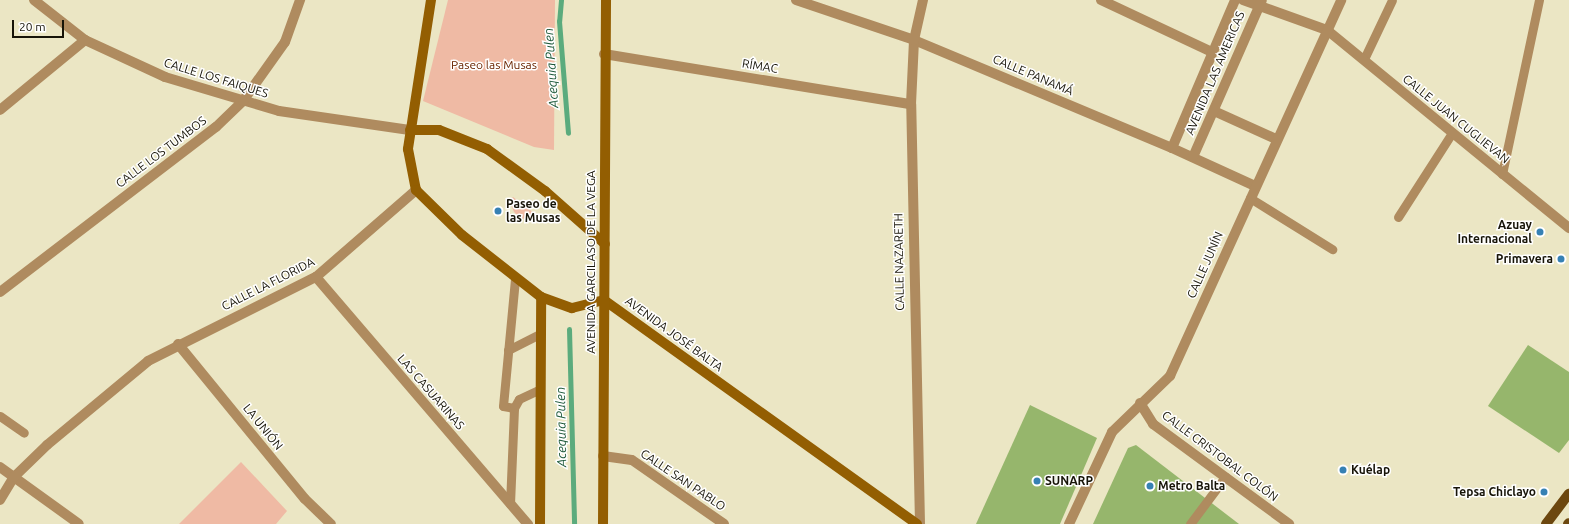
<!DOCTYPE html>
<html>
<head>
<meta charset="utf-8">
<style>
	body { margin:0 }
	#map { position:relative; width:1569px; height:524px; overflow:hidden; background:#ebe6c4; font-family:Ubuntu,sans-serif }
	div>[style] { position:absolute }
	.green>* { inset:0; background:#efbaa4 }
	.stream>* { height:5px; margin:-2.5px; padding:0 2.5px; transform-origin:2.5px; border-radius:2.5px; background:#5bab7d }
	.building>* { inset:0; background:#96b66c }
	.lane>* { height:9px; margin:-4.5px; padding:0 4.5px; transform-origin:4.5px; border-radius:4.5px; background:#af8b5f }
	.street>* { height:10px; margin:-5px; padding:0 5px; transform-origin:5px; border-radius:5px; background:#af8b5f }
	.secondary>* { height:10px; margin:-5px; padding:0 5px; transform-origin:5px; border-radius:5px; background:#935e02 }
	.primary>* { height:10px; margin:-5px; padding:0 5px; transform-origin:5px; border-radius:5px; background:#6c470f }
	.dots>* { width:11px; height:11px; translate:-50% -50%; box-sizing:border-box; border:2px solid #fff; border-radius:50% }
	span { translate:-50% -50%; white-space:nowrap; text-align:center; line-height:1.15; -webkit-text-stroke:3px #fff; paint-order:stroke }
	.park-label { font-size:12px; color:#6a2400 }
	.street-label { font-size:12px; color:#171408 }
	.poi-label { font-size:12px; color:#171408; font-weight:700 }
	.left { translate:0 -50%; text-align:left }
	.right { translate:-100% -50%; text-align:right }
	.water-label { font-size:13px; color:#1e593a; font-style:italic }
	.scale { position:absolute; left:12px; top:20px; width:52px; height:18px; box-sizing:border-box; border:2px solid #171408; border-top:0; padding-left:5px; font-size:12px; line-height:14px; white-space:nowrap; color:#171408; -webkit-text-stroke:3px #fff; paint-order:stroke }
</style>
</head>
<body>
<div id="map">
	<div class="green">
		<i style="clip-path:polygon(448px 0,555px 0,554px 150px,534px 147px,423px 101px)"></i>
		<i style="clip-path:polygon(513px 197px,534px 213px,531px 217px,522px 219px,514px 212px,510px 202px)"></i>
		<i style="clip-path:polygon(241px 462px,287px 511px,276px 524px,179px 524px)"></i>
	</div>
	<div class="stream">
		<i style="left:561px;top:0;width:21px;rotate:95deg"></i>
		<i style="left:559px;top:21px;width:112px;rotate:85.4deg"></i>
		<i style="left:569px;top:329px;width:195px;rotate:88.5deg"></i>
	</div>
	<div class="building">
		<i style="clip-path:polygon(1528px 345px,1569px 372px,1569px 440px,1559px 453px,1488px 406px)"></i>
		<i style="clip-path:polygon(1030px 405px,1097px 438px,1060px 524px,976px 524px)"></i>
		<i style="clip-path:polygon(1136px 445px,1239px 524px,1093px 524px,1128px 448px)"></i>
	</div>
	<div class="lane">
		<i style="left:1364px;top:59px;width:65px;rotate:-64.6deg"></i>
		<i style="left:1502px;top:174px;width:178px;rotate:-78deg"></i>
		<i style="left:1250px;top:198px;width:97px;rotate:31.9deg"></i>
		<i style="left:1398px;top:217px;width:100px;rotate:-57.3deg"></i>
		<i style="left:508px;top:350px;width:36px;rotate:-27deg"></i>
		<i style="left:514px;top:408px;width:11px;rotate:-170deg"></i>
		<i style="left:503px;top:406px;width:129px;rotate:-84.6deg"></i>
		<i style="left:0;top:416px;width:29px;rotate:35deg"></i>
		<i style="left:510px;top:504px;width:96px;rotate:-87.6deg"></i>
		<i style="left:514px;top:408px;width:10px;rotate:-61deg"></i>
		<i style="left:519px;top:399px;width:23px;rotate:-25deg"></i>
		<i style="left:1190px;top:524px;width:59px;rotate:-53.3deg"></i>
	</div>
	<div class="street">
		<i style="left:34px;top:0;width:65px;rotate:38.1deg"></i>
		<i style="left:85px;top:40px;width:88px;rotate:24.8deg"></i>
		<i style="left:165px;top:77px;width:119px;rotate:16.6deg"></i>
		<i style="left:279px;top:111px;width:132px;rotate:8.3deg"></i>
		<i style="left:796px;top:0;width:125px;rotate:18.7deg"></i>
		<i style="left:914px;top:40px;width:280px;rotate:22.7deg"></i>
		<i style="left:1172px;top:148px;width:91px;rotate:24.6deg"></i>
		<i style="left:1101px;top:0;width:123px;rotate:25.1deg"></i>
		<i style="left:1243px;top:0;width:89px;rotate:19.7deg"></i>
		<i style="left:1327px;top:30px;width:313px;rotate:39.3deg"></i>
		<i style="left:604px;top:54px;width:311px;rotate:9.3deg"></i>
		<i style="left:0;top:110px;width:110px;rotate:-39.5deg"></i>
		<i style="left:1214px;top:111px;width:68px;rotate:24.3deg"></i>
		<i style="left:1172px;top:148px;width:161px;rotate:-66.9deg"></i>
		<i style="left:1193px;top:157px;width:171px;rotate:-66.3deg"></i>
		<i style="left:316px;top:277px;width:326px;rotate:49.4deg"></i>
		<i style="left:0;top:292px;width:272px;rotate:-37.4deg"></i>
		<i style="left:216px;top:127px;width:37px;rotate:-44deg"></i>
		<i style="left:243px;top:101px;width:72px;rotate:-54.6deg"></i>
		<i style="left:285px;top:42px;width:45px;rotate:-70.3deg"></i>
		<i style="left:178px;top:344px;width:200px;rotate:50.7deg"></i>
		<i style="left:305px;top:499px;width:36px;rotate:44deg"></i>
		<i style="left:1140px;top:403px;width:25px;rotate:58deg"></i>
		<i style="left:1153px;top:424px;width:169px;rotate:36.3deg"></i>
		<i style="left:603px;top:456px;width:29px;rotate:8deg"></i>
		<i style="left:632px;top:460px;width:112px;rotate:34.8deg"></i>
		<i style="left:0;top:467px;width:97px;rotate:35.8deg"></i>
		<i style="left:0;top:500px;width:27px;rotate:-59deg"></i>
		<i style="left:14px;top:477px;width:46px;rotate:-44.1deg"></i>
		<i style="left:47px;top:445px;width:131px;rotate:-39.7deg"></i>
		<i style="left:148px;top:361px;width:188px;rotate:-26.6deg"></i>
		<i style="left:316px;top:277px;width:133px;rotate:-41deg"></i>
		<i style="left:920px;top:524px;width:420px;rotate:-91.2deg"></i>
		<i style="left:911px;top:104px;width:64px;rotate:-87.3deg"></i>
		<i style="left:914px;top:40px;width:41px;rotate:-77.3deg"></i>
		<i style="left:1069px;top:524px;width:102px;rotate:-64.9deg"></i>
		<i style="left:1112px;top:432px;width:81px;rotate:-44deg"></i>
		<i style="left:1170px;top:376px;width:413px;rotate:-65.5deg"></i>
	</div>
	<div class="secondary">
		<i style="left:431px;top:0;width:151px;rotate:98.8deg"></i>
		<i style="left:408px;top:149px;width:42px;rotate:79deg"></i>
		<i style="left:416px;top:190px;width:64px;rotate:44.4deg"></i>
		<i style="left:462px;top:235px;width:100px;rotate:38.1deg"></i>
		<i style="left:541px;top:297px;width:33px;rotate:20deg"></i>
		<i style="left:572px;top:308px;width:33px;rotate:-14deg"></i>
		<i style="left:410px;top:130px;width:29px"></i>
		<i style="left:439px;top:130px;width:52px;rotate:21.6deg"></i>
		<i style="left:487px;top:149px;width:72px;rotate:35.9deg"></i>
		<i style="left:545px;top:191px;width:80px;rotate:41.5deg"></i>
		<i style="left:604px;top:300px;width:385px;rotate:35.6deg"></i>
		<i style="left:540px;top:524px;width:227px;rotate:-89.7deg"></i>
		<i style="left:603px;top:524px;width:524px;rotate:-89.67deg"></i>
	</div>
	<div class="primary">
		<i style="left:1546px;top:524px;width:38px;rotate:-53deg"></i>
		<i style="left:1568px;top:524px;width:1px;rotate:-45deg"></i>
	</div>
	<div class="dots">
		<i style="left:498px;top:211px;background:#3681b4"></i>
		<i style="left:1540px;top:232px;background:#3681b4"></i>
		<i style="left:1561px;top:259px;background:#3681b4"></i>
		<i style="left:1343px;top:470px;background:#3681b4"></i>
		<i style="left:1037px;top:481px;background:#3681b4"></i>
		<i style="left:1150px;top:486px;background:#3681b4"></i>
		<i style="left:1544px;top:492px;background:#3681b4"></i>
	</div>
	<div class="park-label">
		<span style="left:494px;top:65px">Paseo las Musas</span>
	</div>
	<div class="street-label">
		<span style="left:760px;top:66px;rotate:9deg">RÍMAC</span>
		<span style="left:1215px;top:73px;rotate:-67deg">AVENIDA LAS AMERICAS</span>
		<span style="left:1033px;top:75px;rotate:23deg">CALLE PANAMÁ</span>
		<span style="left:216px;top:78px;rotate:17deg">CALLE LOS FAIQUES</span>
		<span style="left:1456px;top:119px;rotate:39deg">CALLE JUAN CUGLIEVAN</span>
		<span style="left:161px;top:152px;rotate:-37deg">CALLE LOS TUMBOS</span>
		<span style="left:591px;top:262px;rotate:-90deg">AVENIDA GARCILASO DE LA VEGA</span>
		<span style="left:899px;top:262px;rotate:-91deg">CALLE NAZARETH</span>
		<span style="left:1205px;top:265px;rotate:-66deg">CALLE JUNÍN</span>
		<span style="left:268px;top:284px;rotate:-27deg">CALLE LA FLORIDA</span>
		<span style="left:674px;top:334px;rotate:36deg">AVENIDA JOSÉ BALTA</span>
		<span style="left:431px;top:392px;rotate:49deg">LAS CASUARINAS</span>
		<span style="left:263px;top:427px;rotate:51deg">LA UNIÓN</span>
		<span style="left:1220px;top:456px;rotate:37deg">CALLE CRISTOBAL COLÓN</span>
		<span style="left:683px;top:480px;rotate:34deg">CALLE SAN PABLO</span>
	</div>
	<div class="poi-label">
		<span class="left" style="left:506px;top:211px">Paseo de<br>las Musas</span>
		<span class="right" style="left:1532px;top:232px">Azuay<br>Internacional</span>
		<span class="right" style="left:1553px;top:259px">Primavera</span>
		<span class="left" style="left:1351px;top:470px">Kuélap</span>
		<span class="left" style="left:1045px;top:481px">SUNARP</span>
		<span class="left" style="left:1158px;top:486px">Metro Balta</span>
		<span class="right" style="left:1536px;top:492px">Tepsa Chiclayo</span>
	</div>
	<div class="water-label">
		<span style="left:551px;top:68px;rotate:-94deg">Acequia Pulen</span>
		<span style="left:561px;top:427px;rotate:-91deg">Acequia Pulen</span>
	</div>
	<div class="scale">20 m</div>
</div>
</body>
</html>
